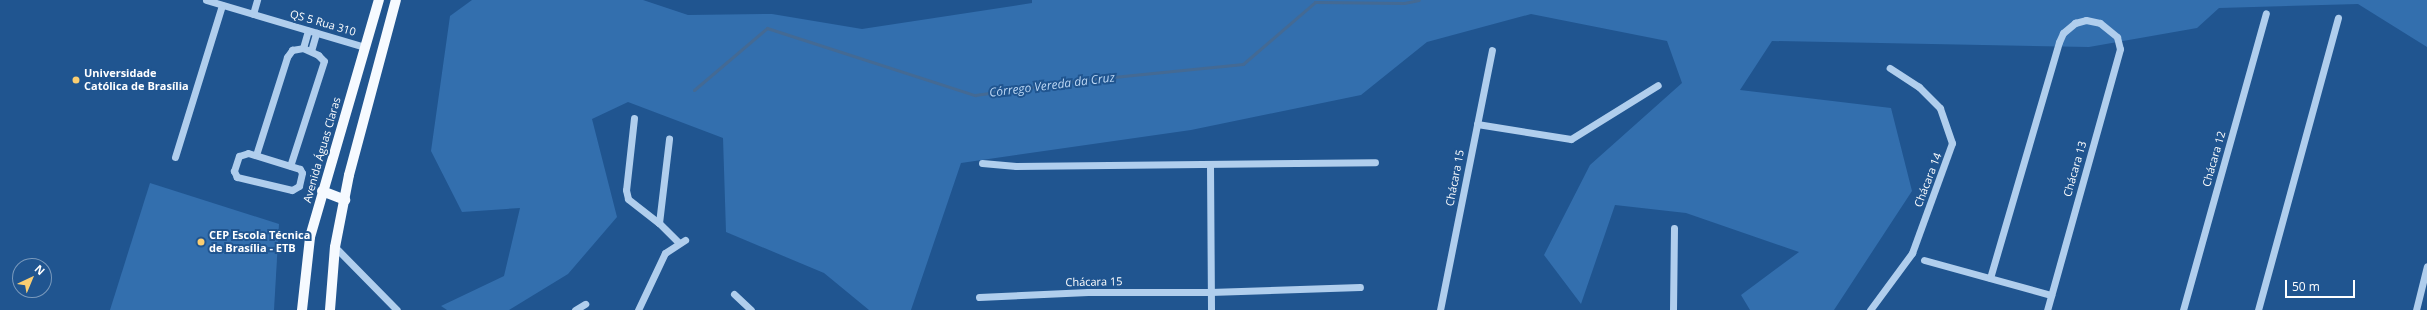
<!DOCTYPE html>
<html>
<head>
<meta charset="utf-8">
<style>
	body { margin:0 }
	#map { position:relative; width:2427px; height:310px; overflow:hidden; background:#205590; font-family:"Open Sans",sans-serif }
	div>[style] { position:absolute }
	.green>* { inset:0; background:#336fae }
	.stream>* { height:3px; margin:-1.5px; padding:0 1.5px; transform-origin:1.5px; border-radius:1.5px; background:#446a94 }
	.minor>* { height:7px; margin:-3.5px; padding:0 3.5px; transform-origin:3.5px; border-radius:3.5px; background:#b0ceed }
	.major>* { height:10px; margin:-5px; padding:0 5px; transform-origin:5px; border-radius:5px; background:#f6faff }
	.dots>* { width:11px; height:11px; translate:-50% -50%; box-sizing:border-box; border:2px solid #205590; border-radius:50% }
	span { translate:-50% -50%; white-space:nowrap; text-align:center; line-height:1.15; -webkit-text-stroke:4px #205590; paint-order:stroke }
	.street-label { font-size:11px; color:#fff }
	.poi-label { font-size:11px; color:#fff; font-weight:700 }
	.left { translate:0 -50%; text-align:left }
	.water-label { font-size:12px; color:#bcd7f4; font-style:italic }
	.north { position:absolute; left:12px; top:258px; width:40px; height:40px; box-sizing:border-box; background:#205590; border:1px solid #7999bc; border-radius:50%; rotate:44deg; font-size:11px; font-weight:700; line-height:16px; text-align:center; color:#fff }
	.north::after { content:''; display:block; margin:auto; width:14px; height:18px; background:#fbce71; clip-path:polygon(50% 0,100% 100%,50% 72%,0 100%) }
	.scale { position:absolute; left:2285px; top:280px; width:70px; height:18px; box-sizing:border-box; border:2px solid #fff; border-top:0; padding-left:5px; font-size:12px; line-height:14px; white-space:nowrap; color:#fff; -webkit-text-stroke:3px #205590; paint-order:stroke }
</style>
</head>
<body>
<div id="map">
	<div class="green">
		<i style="clip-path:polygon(472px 0,643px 0,688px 15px,772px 14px,862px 29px,1032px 3px,1032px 0,2427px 0,2427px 47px,2358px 4px,2219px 8px,2197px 28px,2089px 47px,1772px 41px,1740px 90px,1891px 108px,1912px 191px,1834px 310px,1750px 310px,1741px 295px,1799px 252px,1686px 213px,1615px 205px,1581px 304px,1544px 255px,1590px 165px,1682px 83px,1667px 41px,1531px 14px,1427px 42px,1361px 95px,1191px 130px,961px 163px,911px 310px,869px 310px,824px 273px,726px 232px,723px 138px,628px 102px,592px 119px,617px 217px,568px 274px,509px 310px,447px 310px,441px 306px,504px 276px,520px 208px,462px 212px,431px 151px,450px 16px)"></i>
		<i style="clip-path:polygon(150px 183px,279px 224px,274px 310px,110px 310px)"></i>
	</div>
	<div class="stream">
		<i style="left:694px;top:90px;width:96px;rotate:-40.3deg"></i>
		<i style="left:767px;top:28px;width:219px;rotate:17.9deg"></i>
		<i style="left:975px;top:95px;width:109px;rotate:-7.9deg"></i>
		<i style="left:1083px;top:80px;width:161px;rotate:-5.7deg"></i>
		<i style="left:1243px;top:64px;width:95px;rotate:-40.7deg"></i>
		<i style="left:1315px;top:2px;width:89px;rotate:0.6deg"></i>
		<i style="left:1404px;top:3px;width:15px;rotate:-11deg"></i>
	</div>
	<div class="minor">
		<i style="left:206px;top:0;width:166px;rotate:16.5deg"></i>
		<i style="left:253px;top:14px;width:15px;rotate:-74deg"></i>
		<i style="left:303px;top:48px;width:18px;rotate:-74deg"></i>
		<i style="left:311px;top:51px;width:19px;rotate:-74deg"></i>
		<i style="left:634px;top:118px;width:72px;rotate:96.3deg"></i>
		<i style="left:626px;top:190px;width:9px;rotate:77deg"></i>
		<i style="left:628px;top:199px;width:39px;rotate:38deg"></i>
		<i style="left:659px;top:223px;width:27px;rotate:45deg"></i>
		<i style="left:1477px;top:124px;width:95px;rotate:9.1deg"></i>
		<i style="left:1571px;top:139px;width:102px;rotate:-31.8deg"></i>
		<i style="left:248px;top:153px;width:54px;rotate:17.1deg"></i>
		<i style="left:300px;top:169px;width:4px;rotate:63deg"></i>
		<i style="left:302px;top:173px;width:13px;rotate:103deg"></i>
		<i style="left:299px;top:186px;width:8px;rotate:150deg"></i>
		<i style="left:292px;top:190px;width:57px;rotate:-166.7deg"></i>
		<i style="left:237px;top:177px;width:7px;rotate:-117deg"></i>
		<i style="left:234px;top:171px;width:16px;rotate:-72deg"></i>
		<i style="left:239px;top:156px;width:9px;rotate:-18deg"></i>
		<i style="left:256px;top:155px;width:103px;rotate:-72.4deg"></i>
		<i style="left:287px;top:57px;width:9px;rotate:-54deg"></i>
		<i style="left:292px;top:50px;width:11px;rotate:-10deg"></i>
		<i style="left:303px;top:48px;width:17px;rotate:25deg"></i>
		<i style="left:318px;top:55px;width:8px;rotate:45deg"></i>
		<i style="left:324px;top:61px;width:110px;rotate:107.9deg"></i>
		<i style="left:175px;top:157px;width:159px;rotate:-72.8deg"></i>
		<i style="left:982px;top:163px;width:34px;rotate:5deg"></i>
		<i style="left:1016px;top:166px;width:359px;rotate:-0.6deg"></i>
		<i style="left:1210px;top:165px;width:145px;rotate:89.6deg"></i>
		<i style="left:659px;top:223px;width:85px;rotate:-83.2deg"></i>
		<i style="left:335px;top:247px;width:88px;rotate:45.5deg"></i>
		<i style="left:1924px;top:260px;width:132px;rotate:15.4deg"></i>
		<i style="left:1990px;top:278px;width:246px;rotate:-73.7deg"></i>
		<i style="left:2059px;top:42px;width:10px;rotate:-66deg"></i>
		<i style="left:2063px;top:33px;width:16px;rotate:-40deg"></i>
		<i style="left:2075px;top:23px;width:11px;rotate:-15deg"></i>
		<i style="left:2086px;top:20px;width:14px;rotate:12deg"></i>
		<i style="left:2100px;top:23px;width:22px;rotate:39deg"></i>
		<i style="left:2117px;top:37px;width:12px;rotate:76deg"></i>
		<i style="left:2120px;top:49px;width:271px;rotate:105.6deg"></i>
		<i style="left:734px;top:294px;width:23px;rotate:43deg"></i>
		<i style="left:979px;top:297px;width:109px;rotate:-2.6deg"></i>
		<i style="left:1088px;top:292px;width:122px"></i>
		<i style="left:1210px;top:292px;width:150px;rotate:-1.9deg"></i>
		<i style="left:575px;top:310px;width:12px;rotate:-31deg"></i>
		<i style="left:638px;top:310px;width:63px;rotate:-64.7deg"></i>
		<i style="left:665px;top:253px;width:24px;rotate:-33deg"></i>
		<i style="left:1440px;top:310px;width:265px;rotate:-78.7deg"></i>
		<i style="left:1673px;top:310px;width:82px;rotate:-89.3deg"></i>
		<i style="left:1870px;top:310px;width:71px;rotate:-53.6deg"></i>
		<i style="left:1912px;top:253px;width:117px;rotate:-70deg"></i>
		<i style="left:1952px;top:143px;width:37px;rotate:-109deg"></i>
		<i style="left:1940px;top:108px;width:30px;rotate:-135deg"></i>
		<i style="left:1919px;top:87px;width:35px;rotate:-147deg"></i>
		<i style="left:2183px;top:310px;width:308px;rotate:-74.4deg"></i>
		<i style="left:2258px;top:310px;width:303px;rotate:-74.7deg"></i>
		<i style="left:2416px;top:310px;width:45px;rotate:-76deg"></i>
	</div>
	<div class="major">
		<i style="left:322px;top:191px;width:25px;rotate:21deg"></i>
		<i style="left:302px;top:310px;width:73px;rotate:-83.7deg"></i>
		<i style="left:310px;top:237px;width:247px;rotate:-73.8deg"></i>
		<i style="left:330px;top:310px;width:63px;rotate:-85.5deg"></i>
		<i style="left:335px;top:247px;width:73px;rotate:-79deg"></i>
		<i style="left:349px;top:175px;width:181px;rotate:-75deg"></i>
	</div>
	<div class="dots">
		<i style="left:76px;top:80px;background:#fbce71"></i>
		<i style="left:201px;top:242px;background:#fbce71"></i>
	</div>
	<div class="street-label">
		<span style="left:323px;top:23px;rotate:16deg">QS 5 Rua 310</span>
		<span style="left:322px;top:150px;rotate:-74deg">Avenida Águas Claras</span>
		<span style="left:2214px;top:159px;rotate:-74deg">Chácara 12</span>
		<span style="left:2075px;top:169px;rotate:-74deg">Chácara 13</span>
		<span style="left:1455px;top:178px;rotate:-79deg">Chácara 15</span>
		<span style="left:1928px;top:180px;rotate:-69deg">Chácara 14</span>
		<span style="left:1094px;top:282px;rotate:-1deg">Chácara 15</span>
	</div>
	<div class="poi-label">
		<span class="left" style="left:84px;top:80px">Universidade<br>Católica de Brasília</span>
		<span class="left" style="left:209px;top:242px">CEP Escola Técnica<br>de Brasília - ETB</span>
	</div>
	<div class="water-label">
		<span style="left:1052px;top:85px;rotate:-7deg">Córrego Vereda da Cruz</span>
	</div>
	<div class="north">N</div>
	<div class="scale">50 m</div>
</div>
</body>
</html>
